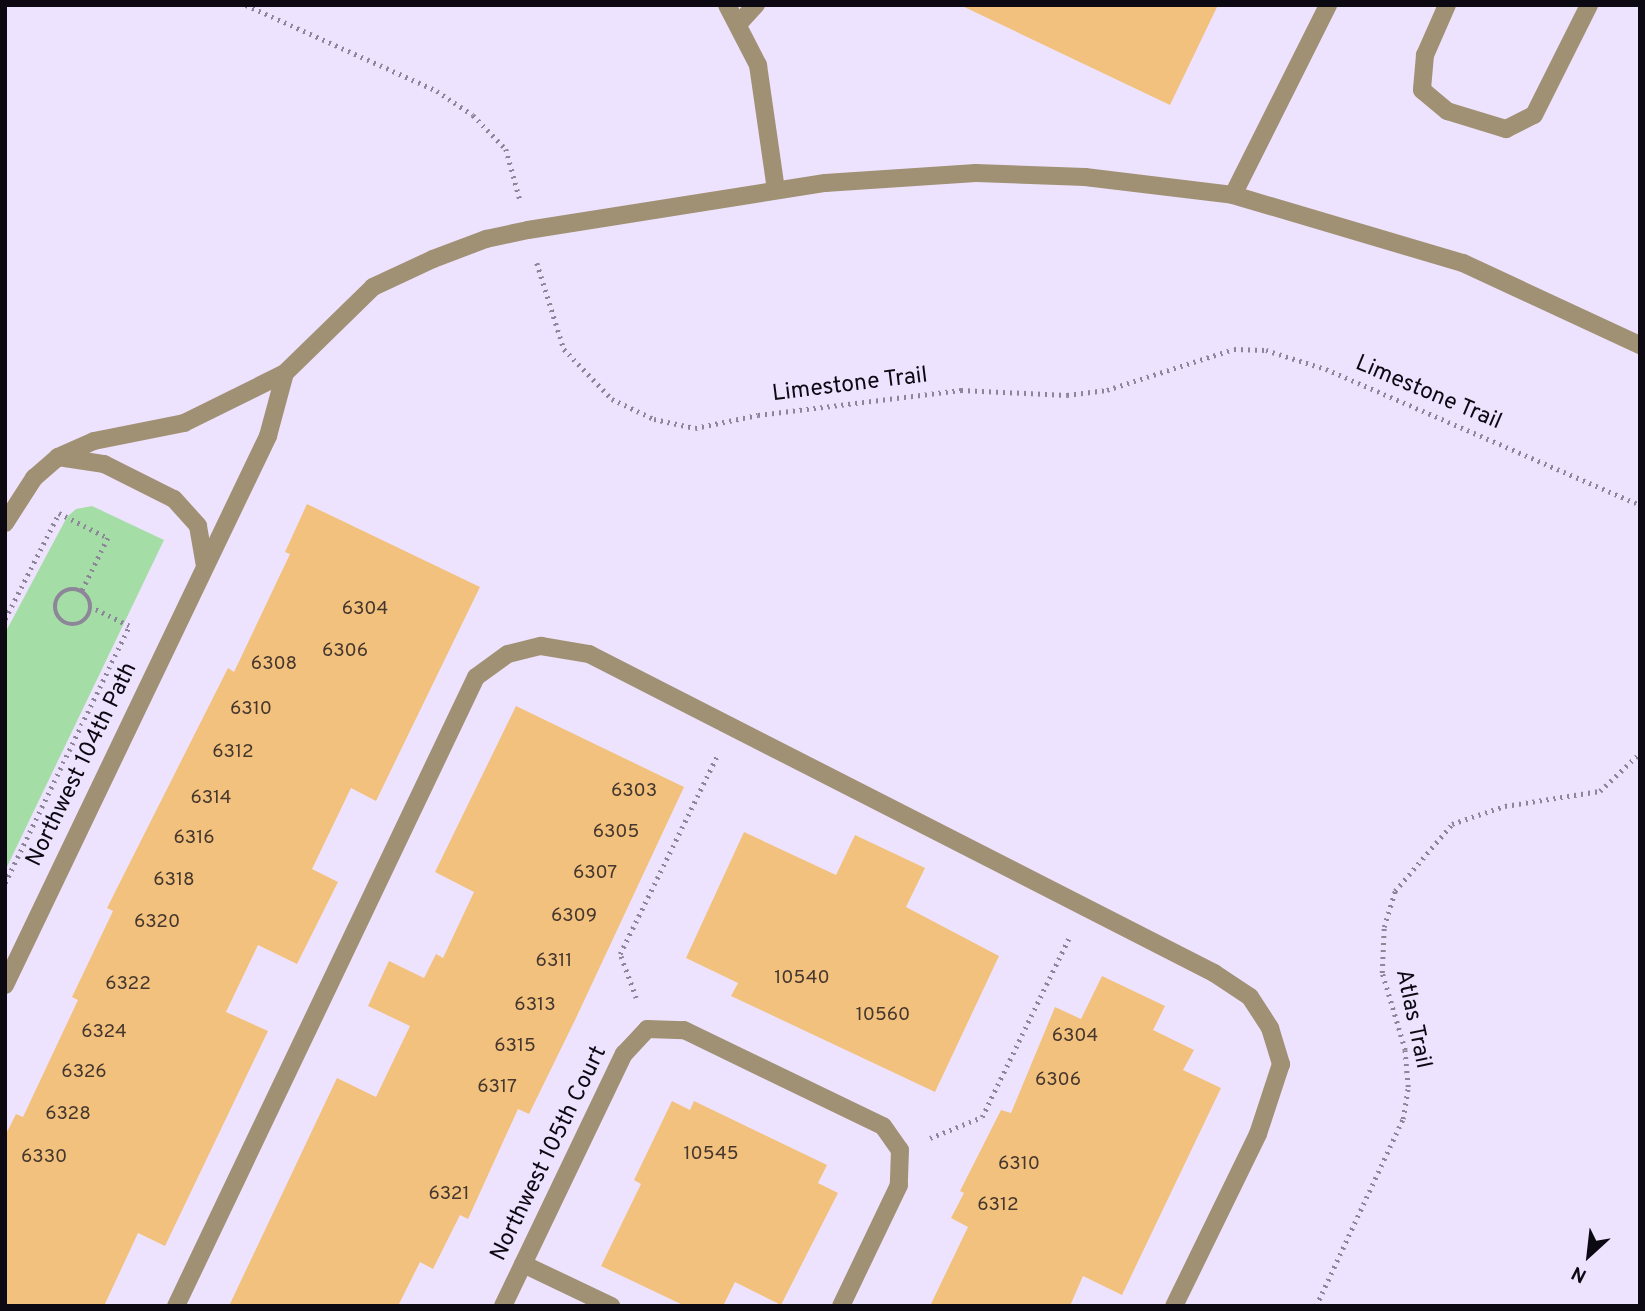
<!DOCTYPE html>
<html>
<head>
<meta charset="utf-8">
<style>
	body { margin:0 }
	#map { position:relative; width:1645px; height:1311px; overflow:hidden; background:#eee3fe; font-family:Overpass,sans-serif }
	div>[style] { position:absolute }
	.green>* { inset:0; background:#a5dda7 }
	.building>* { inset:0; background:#f2c17d }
	.path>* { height:4.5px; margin-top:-2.25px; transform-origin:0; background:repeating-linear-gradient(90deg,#8d8598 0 2px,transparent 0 7px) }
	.path>.ring { margin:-2.25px; padding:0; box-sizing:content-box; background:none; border:4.5px solid #8d8598; border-radius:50% }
	.service>* { height:18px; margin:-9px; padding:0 9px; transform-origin:9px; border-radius:9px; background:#a19174 }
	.minor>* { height:18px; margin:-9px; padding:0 9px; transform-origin:9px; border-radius:9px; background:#a19174 }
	span { translate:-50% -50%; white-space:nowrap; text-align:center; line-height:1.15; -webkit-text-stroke:7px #eee3fe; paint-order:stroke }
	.number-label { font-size:19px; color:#46372e }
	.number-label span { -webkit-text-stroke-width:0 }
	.street-label { font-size:23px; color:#0d0913 }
	.frame { position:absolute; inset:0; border:7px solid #0d0913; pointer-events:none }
	.north { position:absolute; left:1554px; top:1220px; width:70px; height:70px; -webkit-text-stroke:5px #eee3fe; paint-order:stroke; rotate:207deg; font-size:19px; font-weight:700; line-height:28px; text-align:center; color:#0d0913 }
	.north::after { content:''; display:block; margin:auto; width:24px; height:32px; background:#0d0913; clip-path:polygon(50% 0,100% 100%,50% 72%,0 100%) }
</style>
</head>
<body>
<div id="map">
	<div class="green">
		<i style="clip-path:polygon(92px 506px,164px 540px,5px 871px,5px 633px,67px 517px,76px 509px)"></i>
	</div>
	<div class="building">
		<i style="clip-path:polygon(960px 5px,1218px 5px,1170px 105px)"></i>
		<i style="clip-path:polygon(307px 504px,480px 587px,376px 801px,351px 788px,312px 869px,338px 882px,297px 964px,258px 945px,226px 1012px,268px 1031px,165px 1246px,138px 1233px,104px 1306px,5px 1306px,5px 1136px,16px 1114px,23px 1117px,78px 1000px,72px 997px,113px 911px,107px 908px,228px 668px,234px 672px,290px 554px,285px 552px)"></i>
		<i style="clip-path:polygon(516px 706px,684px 787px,576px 1018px,529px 1114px,518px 1109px,468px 1219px,460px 1215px,433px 1269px,420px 1262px,398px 1306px,229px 1306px,337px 1078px,376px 1097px,410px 1026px,368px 1006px,389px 961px,424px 978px,436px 954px,443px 958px,474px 892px,435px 872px)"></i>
		<i style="clip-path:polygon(744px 832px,836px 875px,855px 835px,925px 868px,906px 907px,999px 956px,935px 1092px,731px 996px,738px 983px,686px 958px)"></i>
		<i style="clip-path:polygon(1102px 976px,1165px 1006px,1153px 1030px,1194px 1050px,1183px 1070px,1221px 1088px,1122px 1295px,1083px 1276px,1070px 1306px,930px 1306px,968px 1227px,951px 1218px,964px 1193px,960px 1191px,1001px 1110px,1011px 1113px,1055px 1007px,1081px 1019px)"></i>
		<i style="clip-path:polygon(672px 1101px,690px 1110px,694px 1101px,827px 1165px,818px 1183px,838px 1193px,781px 1305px,735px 1282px,723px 1306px,685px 1306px,601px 1266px,641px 1184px,634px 1180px)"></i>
	</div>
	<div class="path">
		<i style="left:246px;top:5px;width:209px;rotate:24.2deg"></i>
		<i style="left:437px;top:91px;width:43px;rotate:33.7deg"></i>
		<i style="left:473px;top:115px;width:47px;rotate:45.9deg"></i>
		<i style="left:506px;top:149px;width:53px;rotate:74.6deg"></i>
		<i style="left:537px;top:263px;width:90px;rotate:72.6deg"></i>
		<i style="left:564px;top:349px;width:69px;rotate:46.2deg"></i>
		<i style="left:612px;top:399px;width:47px;rotate:25.5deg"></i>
		<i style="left:654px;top:419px;width:42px;rotate:12.4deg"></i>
		<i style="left:695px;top:428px;width:64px;rotate:-11.7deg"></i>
		<i style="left:758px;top:415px;width:205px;rotate:-7deg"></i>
		<i style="left:961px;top:390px;width:106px;rotate:2.7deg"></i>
		<i style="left:1067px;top:395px;width:40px;rotate:-7.1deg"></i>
		<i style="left:1107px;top:390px;width:133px;rotate:-17.9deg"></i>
		<i style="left:1234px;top:349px;width:32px;rotate:2deg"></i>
		<i style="left:1266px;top:350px;width:63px;rotate:17.6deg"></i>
		<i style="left:1326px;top:369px;width:342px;rotate:23.4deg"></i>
		<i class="ring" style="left:55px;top:589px;width:31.5px;height:31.5px"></i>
		<i style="left:5px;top:619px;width:119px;rotate:-63deg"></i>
		<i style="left:59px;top:513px;width:55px;rotate:27deg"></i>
		<i style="left:108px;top:538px;width:59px;rotate:116.1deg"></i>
		<i style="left:5px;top:883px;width:285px;rotate:-64.2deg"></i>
		<i style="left:129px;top:626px;width:41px;rotate:-154.1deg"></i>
		<i style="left:636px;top:998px;width:47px;rotate:-110deg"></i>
		<i style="left:620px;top:954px;width:220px;rotate:-63.9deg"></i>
		<i style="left:930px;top:1138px;width:56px;rotate:-22deg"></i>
		<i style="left:982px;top:1117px;width:201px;rotate:-64.1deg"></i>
		<i style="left:1316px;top:1306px;width:206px;rotate:-65.1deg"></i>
		<i style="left:1403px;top:1119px;width:32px;rotate:-81deg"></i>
		<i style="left:1408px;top:1087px;width:37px;rotate:-95deg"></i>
		<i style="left:1405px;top:1050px;width:80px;rotate:-106.6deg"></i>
		<i style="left:1382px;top:973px;width:46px;rotate:-87.5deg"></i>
		<i style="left:1384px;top:927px;width:38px;rotate:-73deg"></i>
		<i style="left:1395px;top:891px;width:88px;rotate:-49.6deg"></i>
		<i style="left:1452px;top:824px;width:56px;rotate:-18.8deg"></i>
		<i style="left:1505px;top:806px;width:96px;rotate:-9deg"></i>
		<i style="left:1600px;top:791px;width:55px;rotate:-43.5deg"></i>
	</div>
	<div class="service">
		<i style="left:1447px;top:5px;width:55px;rotate:113.7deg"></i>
		<i style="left:1425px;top:55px;width:35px;rotate:95deg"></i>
		<i style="left:1422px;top:90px;width:33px;rotate:40deg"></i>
		<i style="left:1447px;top:111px;width:62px;rotate:17deg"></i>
		<i style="left:1506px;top:129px;width:31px;rotate:-27deg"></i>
		<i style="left:1534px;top:115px;width:123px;rotate:-63.4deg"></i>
		<i style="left:739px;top:23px;width:25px;rotate:-47deg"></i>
		<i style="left:1233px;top:195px;width:212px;rotate:-63.4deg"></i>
		<i style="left:523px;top:1264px;width:98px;rotate:25.5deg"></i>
		<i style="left:176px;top:1306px;width:697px;rotate:-64.5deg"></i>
		<i style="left:476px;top:677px;width:39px;rotate:-36deg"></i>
		<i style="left:508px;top:654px;width:34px;rotate:-14deg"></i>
		<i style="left:541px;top:646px;width:49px;rotate:9.5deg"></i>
		<i style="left:589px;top:654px;width:702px;rotate:27.04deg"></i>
		<i style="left:1214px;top:973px;width:43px;rotate:33.7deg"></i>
		<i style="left:1250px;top:997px;width:37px;rotate:57deg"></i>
		<i style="left:1270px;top:1028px;width:38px;rotate:73deg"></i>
		<i style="left:1281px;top:1064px;width:74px;rotate:108.2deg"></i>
		<i style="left:1258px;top:1134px;width:191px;rotate:116deg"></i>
	</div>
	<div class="minor">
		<i style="left:727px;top:5px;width:68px;rotate:62.7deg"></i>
		<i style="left:758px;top:65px;width:126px;rotate:81.8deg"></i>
		<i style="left:58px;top:457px;width:47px;rotate:8.7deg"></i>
		<i style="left:104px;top:464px;width:78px;rotate:26.6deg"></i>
		<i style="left:174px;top:499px;width:36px;rotate:48deg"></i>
		<i style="left:198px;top:526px;width:41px;rotate:80.1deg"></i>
		<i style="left:5px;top:523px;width:54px;rotate:-57.2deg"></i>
		<i style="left:34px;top:478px;width:32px;rotate:-41deg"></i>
		<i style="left:58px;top:457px;width:39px;rotate:-24deg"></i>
		<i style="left:94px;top:441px;width:92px;rotate:-11.3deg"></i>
		<i style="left:184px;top:423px;width:113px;rotate:-26.3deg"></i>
		<i style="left:285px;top:373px;width:123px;rotate:-44.3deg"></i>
		<i style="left:373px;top:287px;width:66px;rotate:-25deg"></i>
		<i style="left:433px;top:259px;width:57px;rotate:-20.7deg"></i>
		<i style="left:486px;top:239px;width:43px;rotate:-12.1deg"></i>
		<i style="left:528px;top:230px;width:301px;rotate:-9deg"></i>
		<i style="left:825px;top:183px;width:151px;rotate:-3.8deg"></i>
		<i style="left:976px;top:173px;width:109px;rotate:2.1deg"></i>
		<i style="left:1085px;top:177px;width:149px;rotate:6.9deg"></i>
		<i style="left:1233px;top:195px;width:240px;rotate:16.5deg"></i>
		<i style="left:1463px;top:263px;width:195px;rotate:24.9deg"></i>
		<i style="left:5px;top:985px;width:609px;rotate:-64.4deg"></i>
		<i style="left:268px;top:436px;width:65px;rotate:-74.9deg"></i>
		<i style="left:503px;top:1306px;width:280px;rotate:-64.4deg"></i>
		<i style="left:624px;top:1054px;width:34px;rotate:-47deg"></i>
		<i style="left:647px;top:1029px;width:37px;rotate:2deg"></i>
		<i style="left:684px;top:1030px;width:221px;rotate:25.8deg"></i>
		<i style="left:883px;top:1126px;width:29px;rotate:55deg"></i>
		<i style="left:900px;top:1150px;width:35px;rotate:92deg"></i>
		<i style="left:899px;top:1185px;width:134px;rotate:115.6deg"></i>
	</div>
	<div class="number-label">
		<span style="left:365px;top:610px">6304</span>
		<span style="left:345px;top:652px">6306</span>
		<span style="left:274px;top:665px">6308</span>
		<span style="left:251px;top:710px">6310</span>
		<span style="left:233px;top:753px">6312</span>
		<span style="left:634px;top:792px">6303</span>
		<span style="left:211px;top:799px">6314</span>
		<span style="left:616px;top:833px">6305</span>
		<span style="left:194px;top:839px">6316</span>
		<span style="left:595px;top:874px">6307</span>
		<span style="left:174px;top:881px">6318</span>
		<span style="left:574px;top:917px">6309</span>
		<span style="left:157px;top:923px">6320</span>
		<span style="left:554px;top:962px">6311</span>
		<span style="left:802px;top:979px">10540</span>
		<span style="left:128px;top:985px">6322</span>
		<span style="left:535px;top:1006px">6313</span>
		<span style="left:883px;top:1016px">10560</span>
		<span style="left:104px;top:1033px">6324</span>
		<span style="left:1075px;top:1037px">6304</span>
		<span style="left:515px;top:1047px">6315</span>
		<span style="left:84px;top:1073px">6326</span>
		<span style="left:1058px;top:1081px">6306</span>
		<span style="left:497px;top:1088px">6317</span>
		<span style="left:68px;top:1115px">6328</span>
		<span style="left:711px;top:1155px">10545</span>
		<span style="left:44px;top:1158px">6330</span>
		<span style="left:1019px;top:1165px">6310</span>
		<span style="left:449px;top:1195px">6321</span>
		<span style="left:998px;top:1206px">6312</span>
	</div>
	<div class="street-label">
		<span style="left:850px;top:386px;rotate:-7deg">Limestone Trail</span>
		<span style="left:1428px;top:394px;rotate:23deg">Limestone Trail</span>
		<span style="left:83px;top:765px;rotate:-64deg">Northwest 104th Path</span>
		<span style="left:1412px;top:1019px;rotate:78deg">Atlas Trail</span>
		<span style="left:550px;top:1154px;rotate:-64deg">Northwest 105th Court</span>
	</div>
	<div class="frame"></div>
	<div class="north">N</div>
</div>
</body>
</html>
